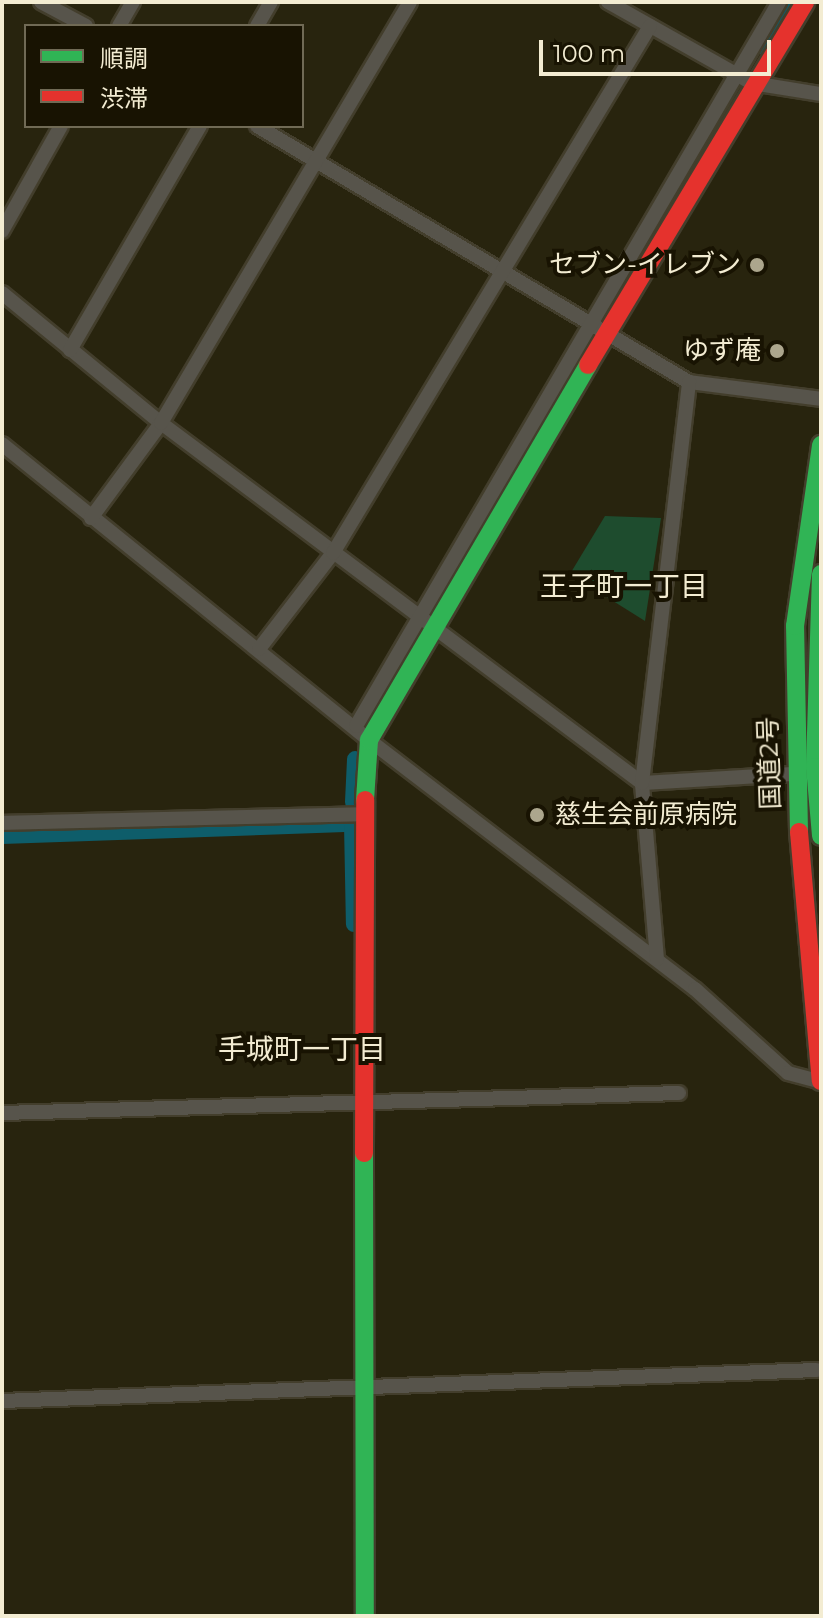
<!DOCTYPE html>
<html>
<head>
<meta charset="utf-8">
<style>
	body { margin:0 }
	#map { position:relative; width:823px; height:1618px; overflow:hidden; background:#28240e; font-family:Montserrat,"Noto Sans JP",sans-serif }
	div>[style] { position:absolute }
	.green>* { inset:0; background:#1e4c2e }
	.canal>* { height:16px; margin:-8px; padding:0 8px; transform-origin:8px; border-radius:8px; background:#0e5d6a }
	.roads { filter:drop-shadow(2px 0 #433e2c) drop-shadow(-2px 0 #433e2c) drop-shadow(0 2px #433e2c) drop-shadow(0 -2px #433e2c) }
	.street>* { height:14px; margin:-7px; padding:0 7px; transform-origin:7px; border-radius:7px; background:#57544b }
	.fast>* { height:18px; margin:-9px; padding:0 9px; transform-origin:9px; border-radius:9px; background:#30b455 }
	.jam>* { height:18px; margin:-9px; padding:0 9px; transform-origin:9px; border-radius:9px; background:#e5322d }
	.dots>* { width:22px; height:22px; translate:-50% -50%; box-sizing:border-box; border:4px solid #181302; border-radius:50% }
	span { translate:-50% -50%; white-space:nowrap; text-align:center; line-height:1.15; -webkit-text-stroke:8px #181302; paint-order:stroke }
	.poi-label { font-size:26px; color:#f3ecd2 }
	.right { translate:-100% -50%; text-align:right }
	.left { translate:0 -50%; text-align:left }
	.street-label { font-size:26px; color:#f3ecd2 }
	.neighbourhood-label { font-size:28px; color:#f3ecd2 }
	.frame { position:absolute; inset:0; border:4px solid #f3ecd2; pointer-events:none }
	.legend { position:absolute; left:24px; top:24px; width:280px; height:104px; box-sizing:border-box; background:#181302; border:2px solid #706a55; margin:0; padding:10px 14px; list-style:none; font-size:24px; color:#f3ecd2 }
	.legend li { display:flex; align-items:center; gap:16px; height:40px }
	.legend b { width:40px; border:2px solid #706a55 }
	.scale { position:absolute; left:539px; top:40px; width:232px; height:36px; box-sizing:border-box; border:4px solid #f3ecd2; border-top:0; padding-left:10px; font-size:24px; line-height:28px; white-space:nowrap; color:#f3ecd2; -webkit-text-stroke:6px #181302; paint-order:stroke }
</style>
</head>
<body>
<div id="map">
	<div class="green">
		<i style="clip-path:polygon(605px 516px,661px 518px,645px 621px,570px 574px)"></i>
	</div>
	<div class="canal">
		<i style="left:764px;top:47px;width:54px;rotate:-56.3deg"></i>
		<i style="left:536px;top:432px;width:353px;rotate:-59.5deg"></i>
		<i style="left:394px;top:679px;width:81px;rotate:-61.2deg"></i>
		<i style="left:353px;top:802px;width:43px;rotate:-87.3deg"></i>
		<i style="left:2px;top:836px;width:350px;rotate:-2deg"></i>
		<i style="left:352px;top:824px;width:100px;rotate:88.9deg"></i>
	</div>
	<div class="roads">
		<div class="street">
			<i style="left:41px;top:2px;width:51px;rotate:28.1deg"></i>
			<i style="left:608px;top:2px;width:165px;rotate:29.4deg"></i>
			<i style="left:752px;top:83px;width:70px;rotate:9.1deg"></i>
			<i style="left:119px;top:26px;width:28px;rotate:-60deg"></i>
			<i style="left:257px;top:26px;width:28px;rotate:-60deg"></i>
			<i style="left:257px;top:126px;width:502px;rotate:30.65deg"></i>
			<i style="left:689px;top:382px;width:133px;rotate:7.3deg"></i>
			<i style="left:2px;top:231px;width:120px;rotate:-60.7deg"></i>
			<i style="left:2px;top:293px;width:205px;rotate:39.3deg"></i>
			<i style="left:161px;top:423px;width:601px;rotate:36.81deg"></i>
			<i style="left:642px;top:783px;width:152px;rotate:-3.4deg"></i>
			<i style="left:70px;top:350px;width:259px;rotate:-59.9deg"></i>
			<i style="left:2px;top:444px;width:471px;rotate:38.9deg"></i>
			<i style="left:369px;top:740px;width:410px;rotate:37.4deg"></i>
			<i style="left:695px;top:989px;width:125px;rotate:42.1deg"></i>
			<i style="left:788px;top:1073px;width:34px;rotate:15deg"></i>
			<i style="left:91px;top:518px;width:118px;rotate:-53.6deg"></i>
			<i style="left:161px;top:423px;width:489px;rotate:-59.4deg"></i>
			<i style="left:259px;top:649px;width:121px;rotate:-52.4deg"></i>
			<i style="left:333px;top:553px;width:615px;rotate:-58.97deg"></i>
			<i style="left:356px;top:726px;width:839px;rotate:-59.7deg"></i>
			<i style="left:2px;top:823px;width:362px;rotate:-1.4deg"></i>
			<i style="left:657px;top:959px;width:177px;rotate:-94.9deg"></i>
			<i style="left:642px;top:783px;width:404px;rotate:-83.3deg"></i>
			<i style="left:2px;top:1113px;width:677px;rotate:-1.69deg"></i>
			<i style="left:2px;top:1401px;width:815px;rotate:-2.18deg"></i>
		</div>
		<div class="fast">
			<i style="left:821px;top:574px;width:193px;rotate:91.8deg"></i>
			<i style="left:815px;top:767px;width:69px;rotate:85deg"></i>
			<i style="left:365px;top:800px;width:60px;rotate:-86.2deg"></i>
			<i style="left:369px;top:740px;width:434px;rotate:-59.7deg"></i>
			<i style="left:799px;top:832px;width:206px;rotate:-91.1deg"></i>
			<i style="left:795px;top:626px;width:183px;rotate:-81.8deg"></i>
			<i style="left:364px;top:1153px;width:463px;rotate:89.9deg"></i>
		</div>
		<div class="jam">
			<i style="left:588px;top:365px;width:423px;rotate:-59.1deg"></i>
			<i style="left:799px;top:832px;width:250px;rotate:85deg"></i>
			<i style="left:364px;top:1153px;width:353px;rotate:-89.8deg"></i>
		</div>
	</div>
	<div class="dots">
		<i style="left:757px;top:265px;background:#aca68d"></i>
		<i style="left:777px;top:351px;background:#aca68d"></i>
		<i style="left:537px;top:815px;background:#aca68d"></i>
	</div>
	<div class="poi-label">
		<span class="right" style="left:741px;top:265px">セブン-イレブン</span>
		<span class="right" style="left:761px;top:351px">ゆず庵</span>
		<span class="left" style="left:555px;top:815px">慈生会前原病院</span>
	</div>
	<div class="street-label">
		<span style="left:770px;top:763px;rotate:-92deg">国道2号</span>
	</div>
	<div class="neighbourhood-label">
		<span style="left:624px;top:586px">王子町一丁目</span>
		<span style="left:302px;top:1049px">手城町一丁目</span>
	</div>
	<div class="frame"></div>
	<ul class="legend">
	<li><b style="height:10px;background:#30b455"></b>順調</li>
	<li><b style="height:10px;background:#e5322d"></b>渋滞</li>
	</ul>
	<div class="scale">100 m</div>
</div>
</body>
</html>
